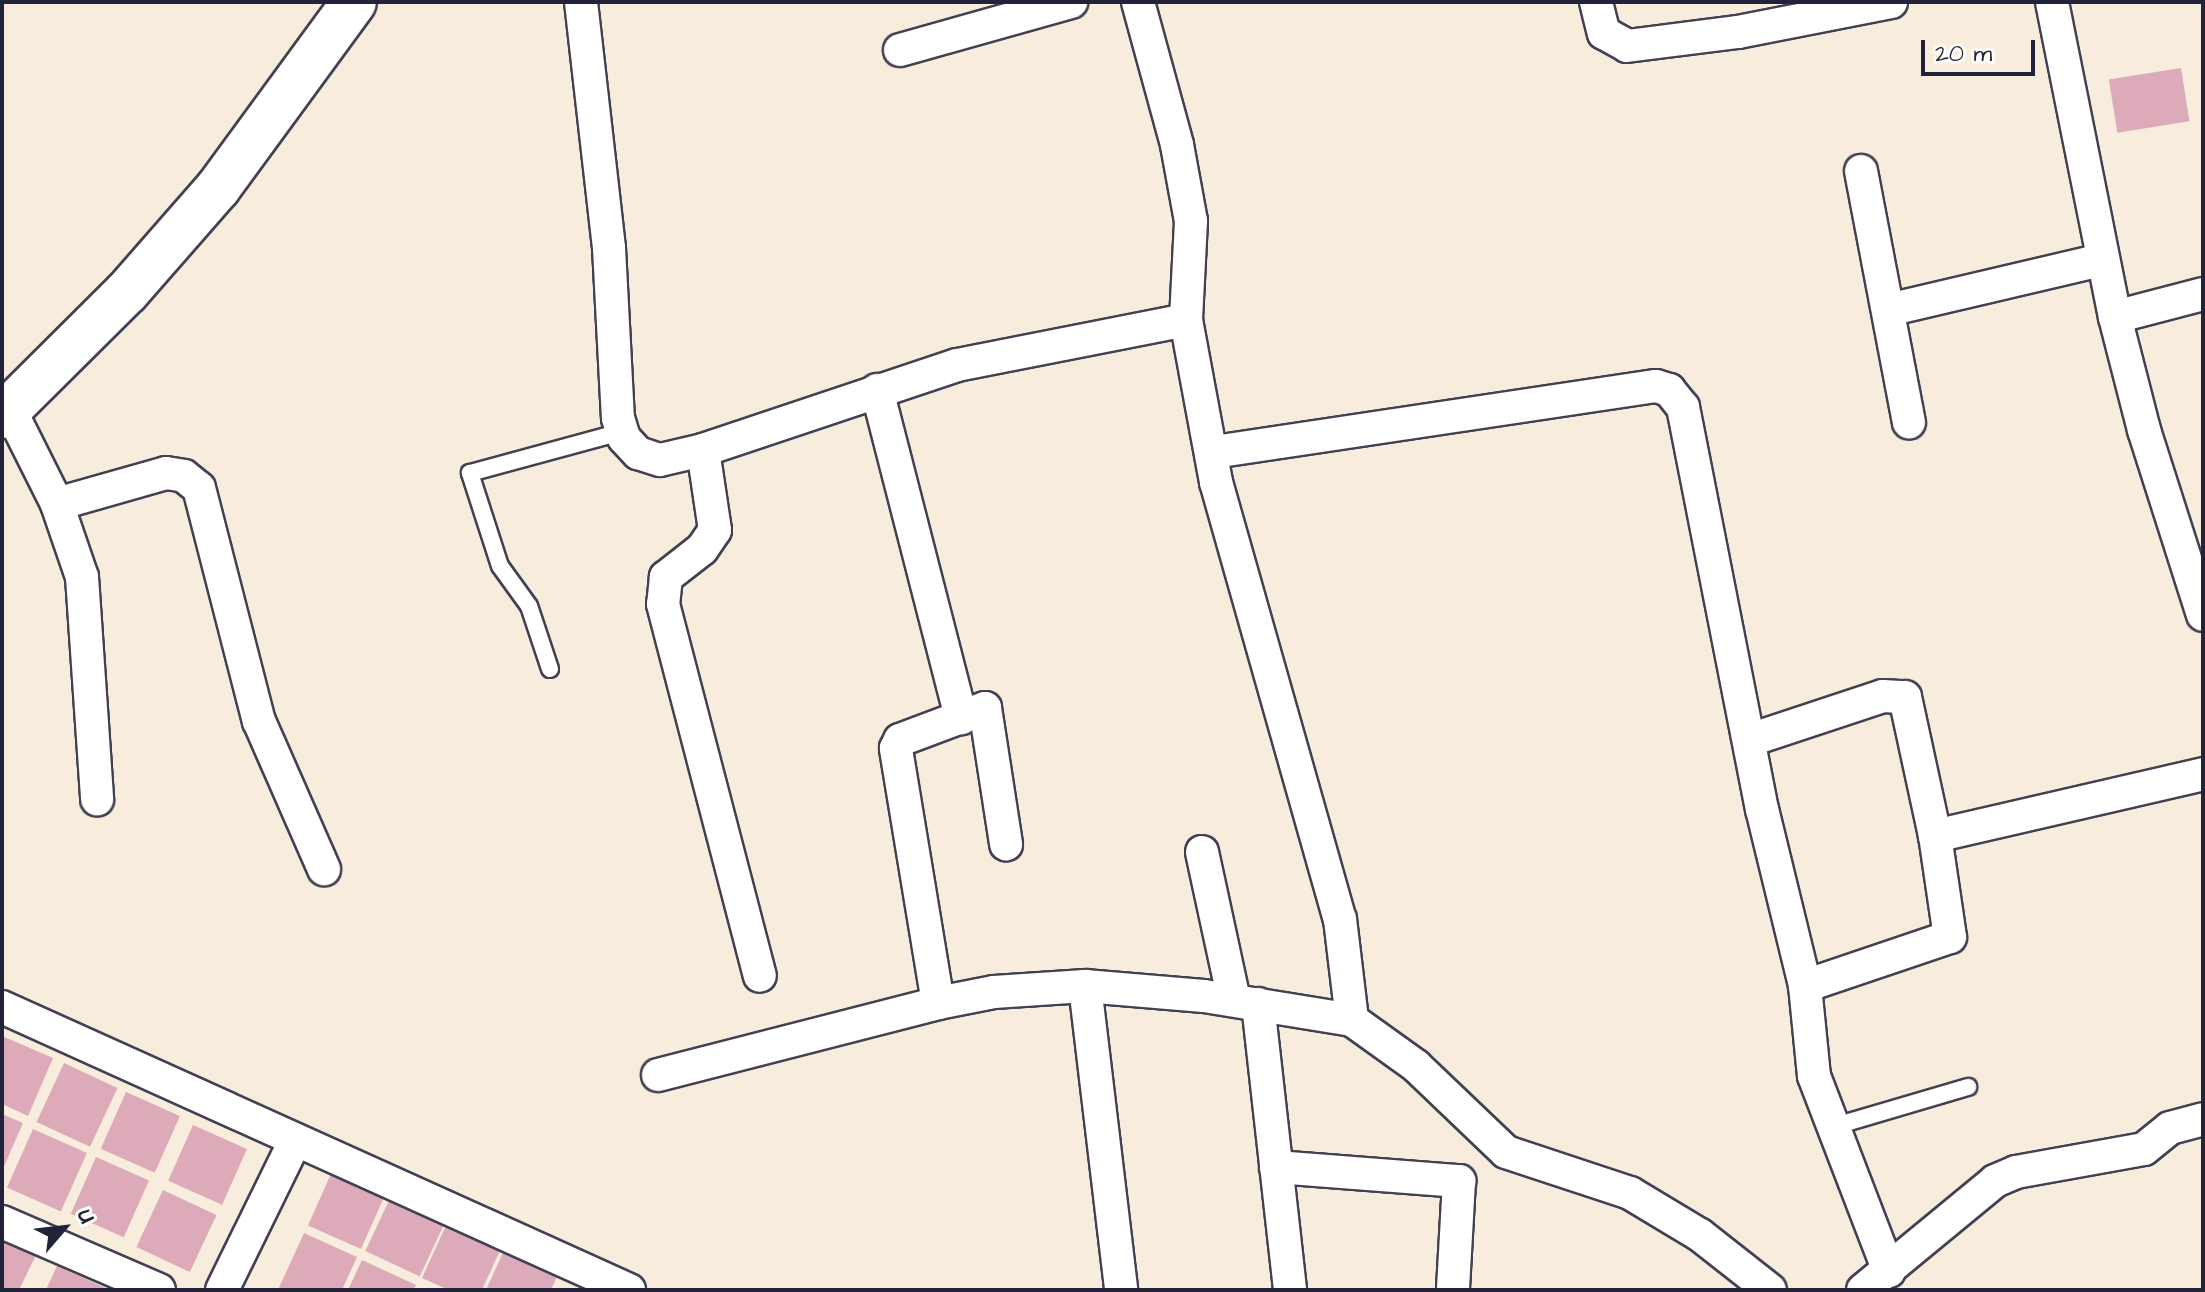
<!DOCTYPE html>
<html>
<head>
<meta charset="utf-8">
<style>
	body { margin:0 }
	#map { position:relative; width:2205px; height:1292px; overflow:hidden; background:#f8eddc; font-family:"Architects Daughter",sans-serif }
	div>[style] { position:absolute }
	.building>* { inset:0; background:#dcaab9; transform-origin:0 0 }
	.roads { filter:drop-shadow(2px 0 #424053) drop-shadow(-2px 0 #424053) drop-shadow(0 2px #424053) drop-shadow(0 -2px #424053) }
	.lane>* { height:16px; margin:-8px; padding:0 8px; transform-origin:8px; border-radius:8px; background:#fff }
	.street>* { height:32px; margin:-16px; padding:0 16px; transform-origin:16px; border-radius:16px; background:#fff }
	.secondary>* { height:44px; margin:-22px; padding:0 22px; transform-origin:22px; border-radius:22px; background:#fff }
	span { translate:-50% -50%; white-space:nowrap; text-align:center; line-height:1.15; -webkit-text-stroke:6px #fdfcf7; paint-order:stroke }
	.frame { position:absolute; inset:0; border:4px solid #22223b; pointer-events:none }
	.north { position:absolute; left:24px; top:1188px; width:80px; height:80px; -webkit-text-stroke:6px #fdfcf7; paint-order:stroke; rotate:62deg; font-size:22px; font-weight:700; line-height:32px; text-align:center; color:#22223b }
	.north::after { content:''; display:block; margin:auto; width:28px; height:36px; background:#22223b; clip-path:polygon(50% 0,100% 100%,50% 72%,0 100%) }
	.scale { position:absolute; left:1921px; top:40px; width:114px; height:36px; box-sizing:border-box; border:4px solid #22223b; border-top:0; padding-left:10px; font-size:24px; line-height:28px; white-space:nowrap; color:#22223b; -webkit-text-stroke:6px #fdfcf7; paint-order:stroke }
</style>
</head>
<body>
<div id="map">
	<div class="building">
		<i style="left:2181px;top:68px;width:54px;height:73px;rotate:81deg"></i>
		<i style="clip-path:polygon(2px 1036px,53px 1058px,28px 1116px,2px 1104px)"></i>
		<i style="left:64px;top:1063px;width:59px;height:65px;rotate:25deg"></i>
		<i style="left:126px;top:1092px;width:59px;height:62px;rotate:24deg"></i>
		<i style="clip-path:polygon(2px 1114px,23px 1123px,2px 1171px)"></i>
		<i style="left:193px;top:1125px;width:59px;height:61px;rotate:24deg"></i>
		<i style="left:33px;top:1129px;width:59px;height:64px;rotate:24deg"></i>
		<i style="left:96px;top:1157px;width:58px;height:62px;rotate:24deg"></i>
		<i style="left:334px;top:1167px;width:58px;height:64px;rotate:24deg"></i>
		<i style="left:163px;top:1190px;width:59px;height:63px;rotate:25deg"></i>
		<i style="left:392px;top:1194px;width:60px;height:63px;rotate:25deg"></i>
		<i style="clip-path:polygon(448px 1221px,502px 1246px,482px 1290px,449px 1290px,422px 1278px)"></i>
		<i style="clip-path:polygon(304px 1233px,357px 1257px,342px 1290px,278px 1290px)"></i>
		<i style="clip-path:polygon(2px 1240px,36px 1255px,19px 1290px,2px 1290px)"></i>
		<i style="clip-path:polygon(505px 1248px,559px 1272px,551px 1290px,486px 1290px)"></i>
		<i style="clip-path:polygon(362px 1260px,416px 1285px,413px 1290px,348px 1290px)"></i>
		<i style="clip-path:polygon(57px 1266px,110px 1290px,46px 1290px)"></i>
	</div>
	<div class="roads">
		<div class="lane">
			<i style="left:550px;top:669px;width:66px;rotate:-108.4deg"></i>
			<i style="left:529px;top:606px;width:49px;rotate:-125.9deg"></i>
			<i style="left:500px;top:566px;width:98px;rotate:-107.9deg"></i>
			<i style="left:470px;top:473px;width:156px;rotate:-15.2deg"></i>
			<i style="left:1832px;top:1127px;width:142px;rotate:-16.4deg"></i>
		</div>
		<div class="street">
			<i style="left:581px;top:2px;width:248px;rotate:83.5deg"></i>
			<i style="left:609px;top:248px;width:170px;rotate:87deg"></i>
			<i style="left:618px;top:418px;width:21px;rotate:73deg"></i>
			<i style="left:624px;top:438px;width:21px;rotate:47deg"></i>
			<i style="left:638px;top:453px;width:23px;rotate:18deg"></i>
			<i style="left:660px;top:460px;width:44px;rotate:-13.1deg"></i>
			<i style="left:703px;top:450px;width:268px;rotate:-18.5deg"></i>
			<i style="left:957px;top:365px;width:233px;rotate:-11.1deg"></i>
			<i style="left:1138px;top:2px;width:148px;rotate:74.7deg"></i>
			<i style="left:1177px;top:145px;width:77px;rotate:79.6deg"></i>
			<i style="left:1191px;top:221px;width:99px;rotate:92.9deg"></i>
			<i style="left:1186px;top:320px;width:165px;rotate:79.5deg"></i>
			<i style="left:1216px;top:482px;width:454px;rotate:74.2deg"></i>
			<i style="left:1340px;top:919px;width:102px;rotate:83.2deg"></i>
			<i style="left:1596px;top:2px;width:32px;rotate:76deg"></i>
			<i style="left:1604px;top:33px;width:26px;rotate:29deg"></i>
			<i style="left:1627px;top:46px;width:112px;rotate:-7.2deg"></i>
			<i style="left:1738px;top:32px;width:156px;rotate:-11.1deg"></i>
			<i style="left:2052px;top:2px;width:321px;rotate:78.7deg"></i>
			<i style="left:2115px;top:317px;width:117px;rotate:75.6deg"></i>
			<i style="left:2144px;top:430px;width:194px;rotate:72.3deg"></i>
			<i style="left:900px;top:50px;width:178px;rotate:-15.7deg"></i>
			<i style="left:1861px;top:171px;width:256px;rotate:79.2deg"></i>
			<i style="left:1888px;top:310px;width:220px;rotate:-13.2deg"></i>
			<i style="left:2115px;top:317px;width:91px;rotate:-14.6deg"></i>
			<i style="left:877px;top:390px;width:339px;rotate:75.6deg"></i>
			<i style="left:9px;top:408px;width:107px;rotate:63.4deg"></i>
			<i style="left:57px;top:504px;width:77px;rotate:71.1deg"></i>
			<i style="left:82px;top:577px;width:223px;rotate:86.1deg"></i>
			<i style="left:703px;top:450px;width:81px;rotate:81.5deg"></i>
			<i style="left:715px;top:530px;width:23px;rotate:124deg"></i>
			<i style="left:702px;top:549px;width:46px;rotate:142.1deg"></i>
			<i style="left:666px;top:577px;width:27px;rotate:96deg"></i>
			<i style="left:663px;top:604px;width:384px;rotate:75.4deg"></i>
			<i style="left:1214px;top:452px;width:447px;rotate:-8.5deg"></i>
			<i style="left:1656px;top:386px;width:14px;rotate:17deg"></i>
			<i style="left:1669px;top:390px;width:22px;rotate:51deg"></i>
			<i style="left:1683px;top:407px;width:410px;rotate:78.9deg"></i>
			<i style="left:1762px;top:809px;width:182px;rotate:76.3deg"></i>
			<i style="left:1805px;top:986px;width:90px;rotate:84.3deg"></i>
			<i style="left:1814px;top:1076px;width:209px;rotate:69deg"></i>
			<i style="left:57px;top:504px;width:113px;rotate:-15.9deg"></i>
			<i style="left:166px;top:473px;width:18px;rotate:9deg"></i>
			<i style="left:184px;top:476px;width:19px;rotate:39deg"></i>
			<i style="left:199px;top:488px;width:241px;rotate:75.6deg"></i>
			<i style="left:259px;top:721px;width:162px;rotate:66.3deg"></i>
			<i style="left:1750px;top:740px;width:140px;rotate:-18.3deg"></i>
			<i style="left:1883px;top:696px;width:22px;rotate:3deg"></i>
			<i style="left:1905px;top:697px;width:142px;rotate:77.8deg"></i>
			<i style="left:1935px;top:836px;width:275px;rotate:-13deg"></i>
			<i style="left:1202px;top:852px;width:151px;rotate:77.8deg"></i>
			<i style="left:1085px;top:986px;width:306px;rotate:83.2deg"></i>
			<i style="left:1805px;top:986px;width:153px;rotate:-18.7deg"></i>
			<i style="left:1950px;top:937px;width:102px;rotate:-98.4deg"></i>
			<i style="left:938px;top:1003px;width:57px;rotate:-11.1deg"></i>
			<i style="left:994px;top:992px;width:91px;rotate:-3.8deg"></i>
			<i style="left:1085px;top:986px;width:119px;rotate:4.8deg"></i>
			<i style="left:1204px;top:996px;width:150px;rotate:9.2deg"></i>
			<i style="left:1352px;top:1020px;width:79px;rotate:35.7deg"></i>
			<i style="left:1416px;top:1066px;width:124px;rotate:43.7deg"></i>
			<i style="left:1506px;top:1152px;width:131px;rotate:18.3deg"></i>
			<i style="left:1630px;top:1193px;width:82px;rotate:31deg"></i>
			<i style="left:1700px;top:1235px;width:89px;rotate:38.2deg"></i>
			<i style="left:1258px;top:1004px;width:288px;rotate:83.6deg"></i>
			<i style="left:2px;top:1007px;width:688px;rotate:24.29deg"></i>
			<i style="left:658px;top:1075px;width:289px;rotate:-14.4deg"></i>
			<i style="left:938px;top:1003px;width:258px;rotate:-99.4deg"></i>
			<i style="left:896px;top:748px;width:9px;rotate:-63deg"></i>
			<i style="left:900px;top:740px;width:91px;rotate:-20.6deg"></i>
			<i style="left:985px;top:708px;width:138px;rotate:81.2deg"></i>
			<i style="left:1276px;top:1167px;width:184px;rotate:4.4deg"></i>
			<i style="left:1459px;top:1181px;width:109px;rotate:93.2deg"></i>
			<i style="left:2px;top:1222px;width:171px;rotate:23.4deg"></i>
			<i style="left:222px;top:1290px;width:164px;rotate:-63.9deg"></i>
			<i style="left:1863px;top:1290px;width:171px;rotate:-39.5deg"></i>
			<i style="left:1995px;top:1181px;width:23px;rotate:-23deg"></i>
			<i style="left:2016px;top:1172px;width:130px;rotate:-10.2deg"></i>
			<i style="left:2144px;top:1149px;width:33px;rotate:-39deg"></i>
			<i style="left:2170px;top:1128px;width:34px;rotate:-15deg"></i>
		</div>
		<div class="secondary">
			<i style="left:2px;top:416px;width:176px;rotate:-44.8deg"></i>
			<i style="left:127px;top:292px;width:138px;rotate:-48.8deg"></i>
			<i style="left:218px;top:188px;width:230px;rotate:-53.8deg"></i>
		</div>
	</div>
	<div class="frame"></div>
	<div class="north">U</div>
	<div class="scale">20 m</div>
</div>
</body>
</html>
